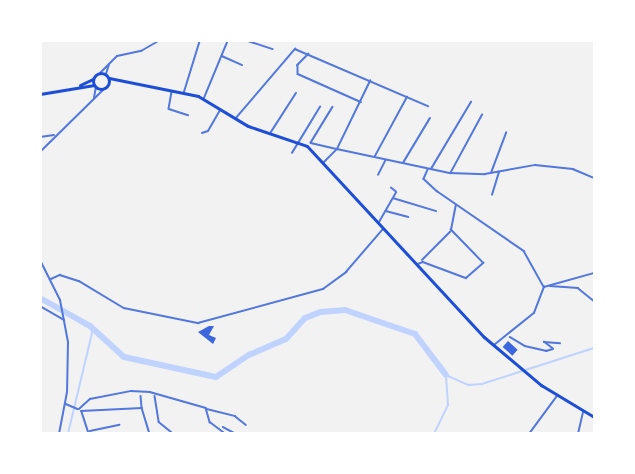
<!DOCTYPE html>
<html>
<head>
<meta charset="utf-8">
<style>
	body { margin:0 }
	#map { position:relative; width:635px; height:474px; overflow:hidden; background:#f2f2f2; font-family:"Times New Roman",serif }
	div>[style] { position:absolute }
	.stream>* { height:1.5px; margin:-0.75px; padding:0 0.75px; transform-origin:0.75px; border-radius:0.75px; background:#bfd3fe }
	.river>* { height:6px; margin:-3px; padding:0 3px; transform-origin:3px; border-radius:3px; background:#bfd3fe }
	.building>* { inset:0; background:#3d67dc; transform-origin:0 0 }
	.minor>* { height:1.5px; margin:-0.75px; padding:0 0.75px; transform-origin:0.75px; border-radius:0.75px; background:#5277de }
	.tertiary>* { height:2px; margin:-1px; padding:0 1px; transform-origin:1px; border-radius:1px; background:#5277de }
	.secondary>* { height:3px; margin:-1.5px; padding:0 1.5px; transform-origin:1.5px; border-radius:1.5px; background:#1d4ed8 }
	.secondary>.ring { margin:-1.5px; padding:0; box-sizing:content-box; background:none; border:3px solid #1d4ed8; border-radius:50% }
	span { translate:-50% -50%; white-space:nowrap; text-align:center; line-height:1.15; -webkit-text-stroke:4.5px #fff; paint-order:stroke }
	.frame { position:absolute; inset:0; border:42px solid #fff; pointer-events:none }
</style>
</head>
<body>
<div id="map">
	<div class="stream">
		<i style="left:446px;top:375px;width:24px;rotate:24deg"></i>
		<i style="left:468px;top:385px;width:14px;rotate:-4deg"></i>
		<i style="left:482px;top:384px;width:118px;rotate:-17.8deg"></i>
		<i style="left:68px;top:434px;width:108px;rotate:-76.6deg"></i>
		<i style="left:434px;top:434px;width:32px;rotate:-64deg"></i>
		<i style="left:448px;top:405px;width:29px;rotate:-94deg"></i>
	</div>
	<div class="river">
		<i style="left:40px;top:298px;width:57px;rotate:29.2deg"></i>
		<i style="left:90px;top:326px;width:46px;rotate:42.4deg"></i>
		<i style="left:124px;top:357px;width:94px;rotate:12.3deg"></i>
		<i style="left:216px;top:377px;width:40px;rotate:-34deg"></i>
		<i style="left:249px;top:355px;width:40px;rotate:-23.4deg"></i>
		<i style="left:286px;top:339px;width:28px;rotate:-48deg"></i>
		<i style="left:305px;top:318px;width:17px;rotate:-21deg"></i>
		<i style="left:321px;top:312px;width:24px;rotate:-5deg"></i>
		<i style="left:345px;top:310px;width:74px;rotate:18.9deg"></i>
		<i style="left:415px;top:334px;width:51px;rotate:52.9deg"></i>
	</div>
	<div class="building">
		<i style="clip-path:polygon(209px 326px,214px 326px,209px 335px,216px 338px,213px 344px,198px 332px)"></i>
		<i style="left:508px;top:341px;width:13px;height:8px;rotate:42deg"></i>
	</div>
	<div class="minor">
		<i style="left:245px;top:40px;width:29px;rotate:18deg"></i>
		<i style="left:309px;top:54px;width:16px;rotate:135deg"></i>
		<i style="left:298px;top:65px;width:9px;rotate:90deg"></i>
		<i style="left:298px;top:74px;width:69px;rotate:24deg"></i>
		<i style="left:222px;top:56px;width:22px;rotate:24deg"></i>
		<i style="left:172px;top:92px;width:17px;rotate:100deg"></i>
		<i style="left:169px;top:109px;width:20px;rotate:18deg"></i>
		<i style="left:184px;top:92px;width:54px;rotate:-72.9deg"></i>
		<i style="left:94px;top:98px;width:11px;rotate:-80deg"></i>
		<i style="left:204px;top:98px;width:63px;rotate:-67.5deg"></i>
		<i style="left:333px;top:107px;width:42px;rotate:121.4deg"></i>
		<i style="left:311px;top:143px;width:27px;rotate:13deg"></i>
		<i style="left:337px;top:149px;width:76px;rotate:-64.1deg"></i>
		<i style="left:236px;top:118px;width:91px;rotate:-49.5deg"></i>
		<i style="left:295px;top:49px;width:145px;rotate:23.2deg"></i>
		<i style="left:271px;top:132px;width:46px;rotate:-57.3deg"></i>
		<i style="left:202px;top:133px;width:6px;rotate:-18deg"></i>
		<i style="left:208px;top:131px;width:24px;rotate:-60deg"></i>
		<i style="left:40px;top:137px;width:14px;rotate:-8deg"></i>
		<i style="left:40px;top:152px;width:90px;rotate:-44.5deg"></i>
		<i style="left:292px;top:153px;width:54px;rotate:-58.7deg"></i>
		<i style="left:375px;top:156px;width:67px;rotate:-61.5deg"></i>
		<i style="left:324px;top:162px;width:18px;rotate:-45deg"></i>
		<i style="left:337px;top:149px;width:116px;rotate:12deg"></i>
		<i style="left:450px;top:173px;width:35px;rotate:2deg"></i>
		<i style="left:485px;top:174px;width:51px;rotate:-10.2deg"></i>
		<i style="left:535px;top:165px;width:38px;rotate:6deg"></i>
		<i style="left:573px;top:169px;width:23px;rotate:23deg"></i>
		<i style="left:403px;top:163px;width:52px;rotate:-59deg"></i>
		<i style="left:431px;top:169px;width:78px;rotate:-59.2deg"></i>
		<i style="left:428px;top:170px;width:10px;rotate:114deg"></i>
		<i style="left:424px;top:179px;width:18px;rotate:43deg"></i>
		<i style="left:437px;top:191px;width:106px;rotate:34.6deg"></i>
		<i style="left:524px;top:251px;width:41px;rotate:60.9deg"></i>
		<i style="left:451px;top:172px;width:65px;rotate:-61.5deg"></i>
		<i style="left:491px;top:173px;width:43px;rotate:-69.4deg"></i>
		<i style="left:378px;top:175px;width:16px;rotate:-63deg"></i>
		<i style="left:492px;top:195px;width:24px;rotate:-73deg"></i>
		<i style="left:393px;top:198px;width:45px;rotate:16.8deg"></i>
		<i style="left:386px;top:211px;width:23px;rotate:15deg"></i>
		<i style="left:379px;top:222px;width:34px;rotate:-60deg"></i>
		<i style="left:396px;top:192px;width:6px;rotate:-141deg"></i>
		<i style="left:422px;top:260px;width:40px;rotate:-45deg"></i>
		<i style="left:418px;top:264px;width:5px;rotate:-22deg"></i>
		<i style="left:423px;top:262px;width:46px;rotate:20.4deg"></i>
		<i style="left:466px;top:278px;width:23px;rotate:-41deg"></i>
		<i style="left:483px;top:263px;width:46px;rotate:-134.1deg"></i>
		<i style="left:451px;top:230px;width:25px;rotate:-79deg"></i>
		<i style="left:51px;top:279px;width:10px;rotate:-24deg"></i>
		<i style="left:60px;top:275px;width:20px;rotate:18deg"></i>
		<i style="left:79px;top:281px;width:52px;rotate:31deg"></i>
		<i style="left:124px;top:308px;width:76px;rotate:11.5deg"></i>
		<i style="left:198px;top:323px;width:130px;rotate:-15.2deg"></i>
		<i style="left:323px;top:289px;width:29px;rotate:-36deg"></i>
		<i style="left:346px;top:272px;width:57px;rotate:-49.3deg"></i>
		<i style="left:550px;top:286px;width:28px;rotate:4deg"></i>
		<i style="left:578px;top:288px;width:21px;rotate:39deg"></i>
		<i style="left:40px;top:306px;width:28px;rotate:30deg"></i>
		<i style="left:510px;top:337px;width:17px;rotate:31deg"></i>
		<i style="left:525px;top:346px;width:22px;rotate:13deg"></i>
		<i style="left:546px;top:351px;width:7px;rotate:-16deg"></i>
		<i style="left:553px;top:349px;width:11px;rotate:-142deg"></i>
		<i style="left:544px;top:342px;width:16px;rotate:4deg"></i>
		<i style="left:494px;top:345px;width:51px;rotate:-38.7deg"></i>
		<i style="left:534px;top:313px;width:28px;rotate:-69deg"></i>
		<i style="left:544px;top:287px;width:52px;rotate:-15.6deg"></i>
		<i style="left:141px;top:396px;width:11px;rotate:85deg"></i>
		<i style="left:155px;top:396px;width:26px;rotate:81deg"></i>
		<i style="left:159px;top:422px;width:19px;rotate:39deg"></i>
		<i style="left:66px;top:404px;width:13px;rotate:23deg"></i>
		<i style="left:79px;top:409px;width:15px;rotate:-42deg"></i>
		<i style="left:90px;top:399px;width:42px;rotate:-11deg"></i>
		<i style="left:131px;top:391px;width:19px;rotate:3deg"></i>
		<i style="left:150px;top:392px;width:58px;rotate:15.9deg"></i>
		<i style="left:206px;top:408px;width:15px;rotate:74deg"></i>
		<i style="left:210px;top:422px;width:20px;rotate:37deg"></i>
		<i style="left:207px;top:409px;width:29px;rotate:14deg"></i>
		<i style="left:235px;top:416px;width:14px;rotate:39deg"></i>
		<i style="left:81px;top:411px;width:61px;rotate:-2.8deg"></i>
		<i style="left:142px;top:408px;width:27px;rotate:73deg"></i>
		<i style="left:82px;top:412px;width:23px;rotate:72deg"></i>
		<i style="left:223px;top:427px;width:15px;rotate:28deg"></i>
		<i style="left:90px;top:431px;width:30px;rotate:-12deg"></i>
		<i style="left:529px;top:434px;width:47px;rotate:-53.6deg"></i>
		<i style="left:578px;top:434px;width:22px;rotate:-77deg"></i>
	</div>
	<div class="tertiary">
		<i style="left:100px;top:73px;width:24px;rotate:-45deg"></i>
		<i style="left:117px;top:56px;width:25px;rotate:-12deg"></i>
		<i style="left:141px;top:51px;width:22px;rotate:-30deg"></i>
		<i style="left:106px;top:74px;width:10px;rotate:-73deg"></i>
		<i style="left:40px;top:260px;width:45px;rotate:63.4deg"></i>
		<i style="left:60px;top:300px;width:43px;rotate:79.2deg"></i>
		<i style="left:68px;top:342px;width:50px;rotate:91.1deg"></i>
		<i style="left:67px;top:392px;width:43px;rotate:100.8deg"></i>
	</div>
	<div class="secondary">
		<i class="ring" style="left:93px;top:73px;width:13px;height:13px"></i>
		<i style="left:109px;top:78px;width:91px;rotate:11.4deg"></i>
		<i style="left:198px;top:96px;width:58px;rotate:31deg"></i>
		<i style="left:248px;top:126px;width:62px;rotate:18.7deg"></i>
		<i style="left:307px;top:146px;width:260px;rotate:47.2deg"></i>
		<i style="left:484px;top:337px;width:75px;rotate:40.1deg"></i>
		<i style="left:541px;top:385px;width:62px;rotate:31.1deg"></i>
		<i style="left:80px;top:85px;width:14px;rotate:-25deg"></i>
		<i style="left:40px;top:94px;width:55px;rotate:-9.5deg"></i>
	</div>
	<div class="frame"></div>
</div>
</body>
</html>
